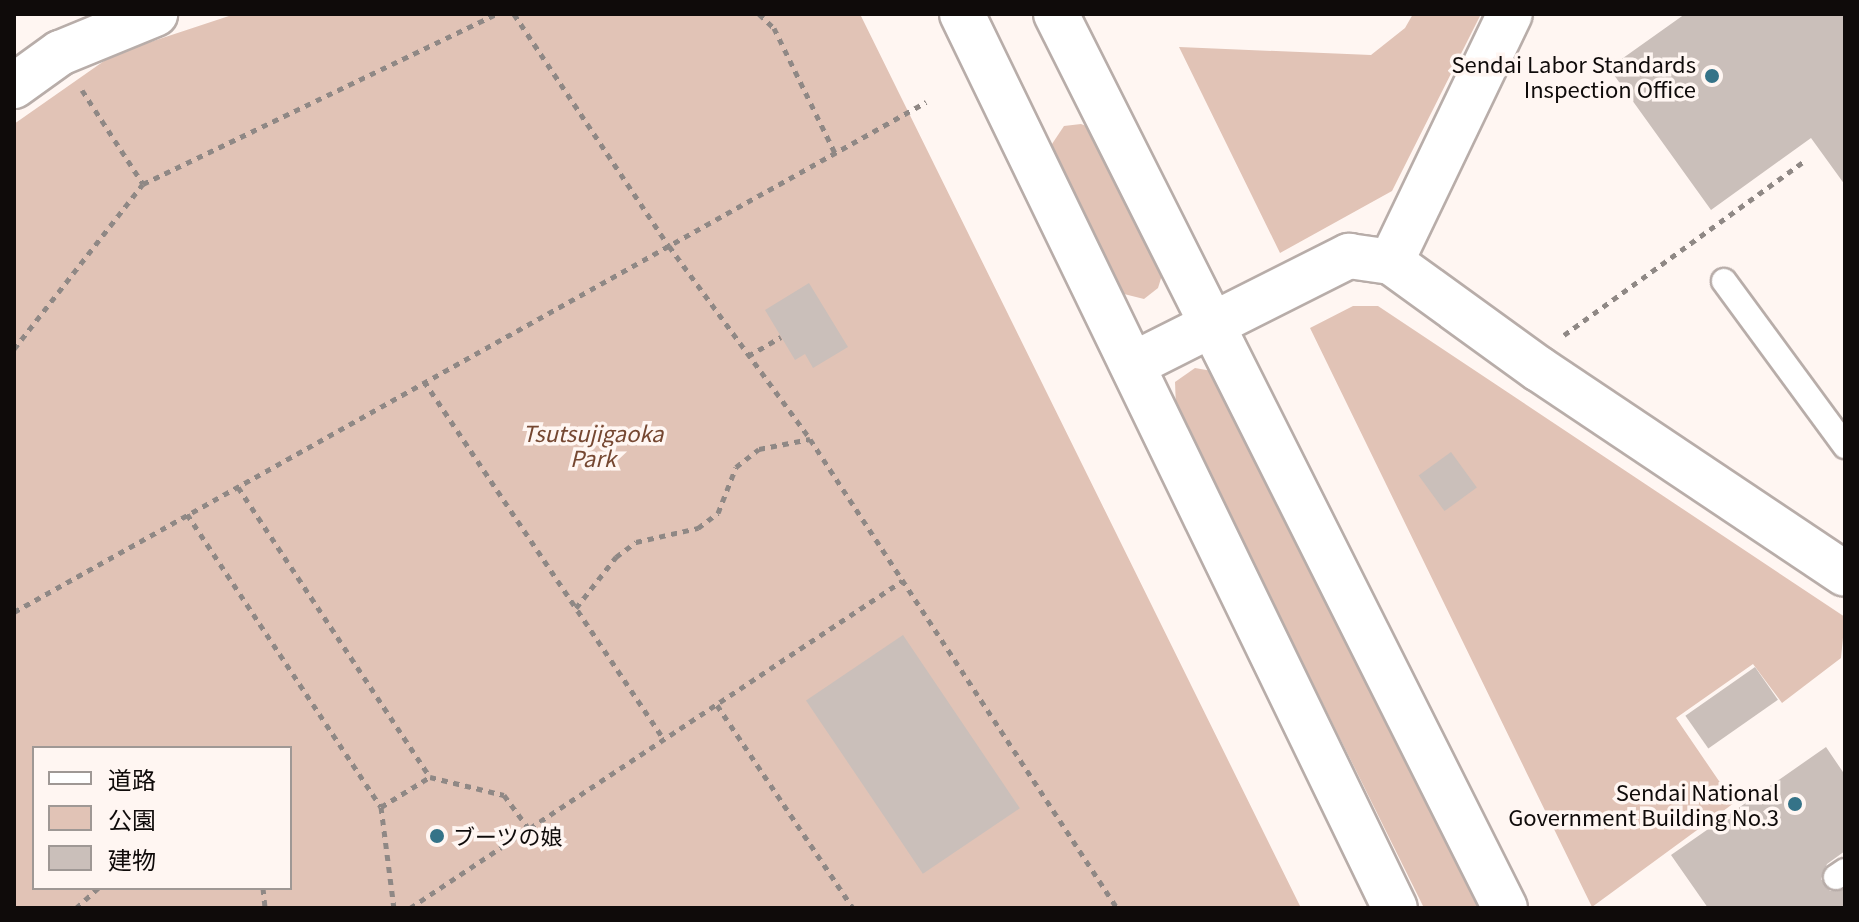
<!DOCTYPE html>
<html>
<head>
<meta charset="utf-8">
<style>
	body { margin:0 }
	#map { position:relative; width:1859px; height:922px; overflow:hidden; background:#fff6f2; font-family:Georgia,"Noto Sans JP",serif }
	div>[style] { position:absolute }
	.green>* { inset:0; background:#e1c3b6 }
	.building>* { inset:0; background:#cabfba; transform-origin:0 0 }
	.path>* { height:5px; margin-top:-2.5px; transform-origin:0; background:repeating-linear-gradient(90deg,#8f8885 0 6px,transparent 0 12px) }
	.roads { filter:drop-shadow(2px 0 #b8ada9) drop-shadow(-2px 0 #b8ada9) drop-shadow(0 2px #b8ada9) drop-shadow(0 -2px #b8ada9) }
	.lane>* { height:24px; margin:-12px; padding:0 12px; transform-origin:12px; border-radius:12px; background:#fff }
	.street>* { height:44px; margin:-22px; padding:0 22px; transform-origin:22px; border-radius:22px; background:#fff }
	.secondary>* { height:44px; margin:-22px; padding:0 22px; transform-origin:22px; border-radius:22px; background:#fff }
	.dots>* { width:22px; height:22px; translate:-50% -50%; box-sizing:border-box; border:4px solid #fff6f2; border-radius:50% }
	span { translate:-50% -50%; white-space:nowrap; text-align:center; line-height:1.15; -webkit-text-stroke:7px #fff6f2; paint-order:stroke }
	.poi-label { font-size:22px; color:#0f0b0a }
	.right { translate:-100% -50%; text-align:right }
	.left { translate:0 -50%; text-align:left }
	.park-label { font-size:22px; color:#754731; font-style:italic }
	.frame { position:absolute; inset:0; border:16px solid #0f0b0a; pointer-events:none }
	.legend { position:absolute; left:32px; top:746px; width:260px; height:144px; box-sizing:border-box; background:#fff6f2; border:2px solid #9f9895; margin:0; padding:10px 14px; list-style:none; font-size:24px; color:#0f0b0a }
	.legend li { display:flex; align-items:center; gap:16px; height:40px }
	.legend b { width:40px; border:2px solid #9f9895 }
</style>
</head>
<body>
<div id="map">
	<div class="green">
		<i style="clip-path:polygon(evenodd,235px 14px,860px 14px,1301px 908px,14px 908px,14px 124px,114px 54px,235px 14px,34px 748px,290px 748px,290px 888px,34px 888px,34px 748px)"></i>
		<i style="clip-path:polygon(1413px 14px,1481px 14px,1392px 191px,1280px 253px,1179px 47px,1371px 55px,1405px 28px)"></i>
		<i style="clip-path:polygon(1081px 124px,1089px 127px,1163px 272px,1158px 288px,1144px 299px,1120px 293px,1050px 147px,1064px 126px)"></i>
		<i style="clip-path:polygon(1353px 306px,1378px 306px,1845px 617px,1841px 658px,1782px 703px,1753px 664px,1676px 718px,1734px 803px,1592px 907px,1310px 328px)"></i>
		<i style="clip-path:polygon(1195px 368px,1212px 371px,1223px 384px,1478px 908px,1424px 908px,1176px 407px,1175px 382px)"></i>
	</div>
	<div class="building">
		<i style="clip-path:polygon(1685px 14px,1845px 14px,1845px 185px,1811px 138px,1711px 210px,1609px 68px)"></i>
		<i style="clip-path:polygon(809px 283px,848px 347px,813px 368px,805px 354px,795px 360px,765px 310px)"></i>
		<i style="left:1451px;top:452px;width:44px;height:40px;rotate:54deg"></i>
		<i style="left:903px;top:635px;width:209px;height:117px;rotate:56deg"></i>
		<i style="left:1755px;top:667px;width:40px;height:85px;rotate:55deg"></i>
		<i style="clip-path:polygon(1826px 747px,1845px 775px,1845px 851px,1827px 864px,1821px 879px,1830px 891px,1845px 889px,1845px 908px,1708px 908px,1671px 855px)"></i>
	</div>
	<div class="path">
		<i style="left:514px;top:14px;width:279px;rotate:56.3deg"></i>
		<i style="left:669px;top:246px;width:239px;rotate:53.8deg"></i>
		<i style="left:810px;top:439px;width:561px;rotate:56.79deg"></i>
		<i style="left:759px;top:14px;width:21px;rotate:43deg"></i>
		<i style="left:774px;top:28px;width:139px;rotate:64deg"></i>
		<i style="left:82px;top:90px;width:112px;rotate:57deg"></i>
		<i style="left:143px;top:184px;width:392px;rotate:-25.7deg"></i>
		<i style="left:1564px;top:335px;width:295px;rotate:-35.9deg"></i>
		<i style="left:14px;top:349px;width:209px;rotate:-52deg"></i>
		<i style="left:748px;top:356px;width:38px;rotate:-30deg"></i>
		<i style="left:424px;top:381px;width:432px;rotate:56.2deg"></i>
		<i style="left:238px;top:487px;width:348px;rotate:56.5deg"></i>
		<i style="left:430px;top:777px;width:76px;rotate:13.7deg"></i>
		<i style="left:504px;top:795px;width:42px;rotate:53.7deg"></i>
		<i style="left:187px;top:514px;width:351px;rotate:56.5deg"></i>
		<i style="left:381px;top:807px;width:102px;rotate:82.7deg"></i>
		<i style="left:576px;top:608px;width:65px;rotate:-51.9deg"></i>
		<i style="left:616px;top:557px;width:25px;rotate:-37deg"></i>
		<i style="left:636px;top:542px;width:64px;rotate:-12.7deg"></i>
		<i style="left:698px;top:528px;width:25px;rotate:-37deg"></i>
		<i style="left:718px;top:513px;width:49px;rotate:-68.6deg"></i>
		<i style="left:736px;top:467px;width:29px;rotate:-38deg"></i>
		<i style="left:759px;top:449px;width:52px;rotate:-11.1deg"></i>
		<i style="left:14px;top:612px;width:1045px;rotate:-29.21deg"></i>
		<i style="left:717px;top:705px;width:244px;rotate:56.2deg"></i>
		<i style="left:381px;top:807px;width:57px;rotate:-31.5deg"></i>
		<i style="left:263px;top:888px;width:20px;rotate:84deg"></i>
		<i style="left:76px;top:908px;width:30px;rotate:-42deg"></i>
		<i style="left:410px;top:908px;width:591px;rotate:-33.61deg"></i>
	</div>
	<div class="roads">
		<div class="lane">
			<i style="left:1724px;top:281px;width:205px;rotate:53.7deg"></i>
			<i style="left:1836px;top:877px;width:11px;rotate:-34deg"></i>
		</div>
		<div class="street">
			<i style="left:1391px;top:262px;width:275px;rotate:-64.4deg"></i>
		</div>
		<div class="secondary">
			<i style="left:962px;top:14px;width:993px;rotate:64.16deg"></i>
			<i style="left:1056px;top:14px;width:1000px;rotate:63.33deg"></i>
			<i style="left:14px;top:86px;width:57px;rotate:-35.7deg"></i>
			<i style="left:60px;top:53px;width:103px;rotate:-22.3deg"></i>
			<i style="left:1134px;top:364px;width:241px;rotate:-26.7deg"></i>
			<i style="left:1349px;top:256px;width:42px;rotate:8.1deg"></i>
			<i style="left:1391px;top:262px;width:183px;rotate:35.9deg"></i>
			<i style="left:1539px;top:369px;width:368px;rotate:33.8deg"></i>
		</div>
	</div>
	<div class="dots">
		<i style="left:1712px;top:76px;background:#357388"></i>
		<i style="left:1795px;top:804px;background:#357388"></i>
		<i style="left:437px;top:836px;background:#357388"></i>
	</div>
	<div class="poi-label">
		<span class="right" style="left:1696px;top:76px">Sendai Labor Standards<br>Inspection Office</span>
		<span class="right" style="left:1779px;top:804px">Sendai National<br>Government Building No.3</span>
		<span class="left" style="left:453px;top:836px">ブーツの娘</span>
	</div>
	<div class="park-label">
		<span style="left:593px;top:445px">Tsutsujigaoka<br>Park</span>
	</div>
	<div class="frame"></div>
	<ul class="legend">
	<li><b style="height:10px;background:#fff"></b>道路</li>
	<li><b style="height:22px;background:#e1c3b6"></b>公園</li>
	<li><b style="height:22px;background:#cabfba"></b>建物</li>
	</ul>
</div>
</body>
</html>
